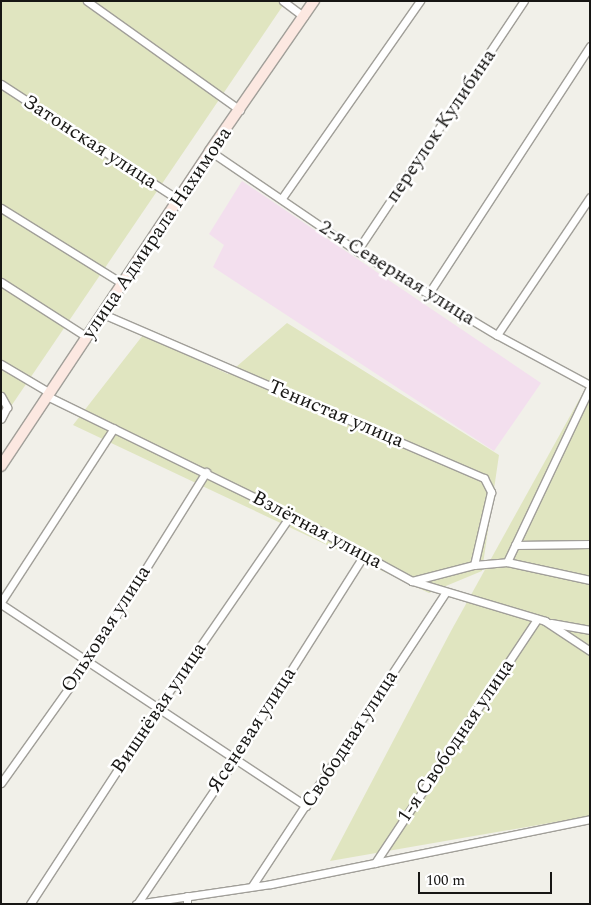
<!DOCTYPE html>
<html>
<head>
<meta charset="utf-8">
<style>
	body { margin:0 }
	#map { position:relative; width:591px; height:905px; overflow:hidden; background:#f1f0e9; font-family:Spectral,serif }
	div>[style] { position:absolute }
	.industrial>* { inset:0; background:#f3dfee }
	.green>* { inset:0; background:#e0e5c0 }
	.roads { filter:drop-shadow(1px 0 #a19f99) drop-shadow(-1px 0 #a19f99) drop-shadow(0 1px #a19f99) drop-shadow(0 -1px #a19f99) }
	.street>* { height:7px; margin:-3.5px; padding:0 3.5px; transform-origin:3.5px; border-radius:3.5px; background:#fff }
	.secondary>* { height:10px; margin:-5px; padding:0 5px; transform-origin:5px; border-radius:5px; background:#fce8e1 }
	span { translate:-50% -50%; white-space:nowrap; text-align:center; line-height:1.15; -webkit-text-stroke:5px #fff; paint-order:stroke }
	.street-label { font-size:20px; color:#171614 }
	.frame { position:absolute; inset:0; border:2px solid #171614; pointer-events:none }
	.scale { position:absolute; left:418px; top:872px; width:134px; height:22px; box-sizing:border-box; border:2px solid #171614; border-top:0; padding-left:6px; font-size:15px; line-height:18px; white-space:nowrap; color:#171614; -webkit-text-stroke:4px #fff; paint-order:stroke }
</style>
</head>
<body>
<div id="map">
	<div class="industrial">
		<i style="clip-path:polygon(242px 181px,541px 383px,494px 451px,213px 267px,224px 245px,209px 234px)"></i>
	</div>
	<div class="green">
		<i style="clip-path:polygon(1px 1px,286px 1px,1px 421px)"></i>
		<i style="clip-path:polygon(287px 323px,499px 455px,482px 571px,429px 593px,73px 425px,143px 335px,228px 374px)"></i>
		<i style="clip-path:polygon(590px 380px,590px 816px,330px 861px,451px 631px)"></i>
	</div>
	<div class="roads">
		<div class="street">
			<i style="left:87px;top:1px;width:188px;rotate:35.5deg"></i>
			<i style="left:283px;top:1px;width:26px;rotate:37deg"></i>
			<i style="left:1px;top:84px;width:212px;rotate:33.1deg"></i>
			<i style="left:210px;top:151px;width:178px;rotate:34.2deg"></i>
			<i style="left:357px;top:251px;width:163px;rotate:31deg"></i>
			<i style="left:497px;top:335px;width:106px;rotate:28.3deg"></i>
			<i style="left:282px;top:198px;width:241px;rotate:-55deg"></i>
			<i style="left:1px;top:208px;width:144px;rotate:31.9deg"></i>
			<i style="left:357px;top:251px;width:301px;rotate:-56.3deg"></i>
			<i style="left:1px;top:282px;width:102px;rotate:32.6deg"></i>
			<i style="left:429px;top:293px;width:295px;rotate:-56.9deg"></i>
			<i style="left:103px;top:314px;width:415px;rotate:23.3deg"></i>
			<i style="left:484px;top:478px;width:16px;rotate:63deg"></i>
			<i style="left:491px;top:492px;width:75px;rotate:103.1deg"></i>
			<i style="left:497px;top:335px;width:166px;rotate:-56deg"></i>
			<i style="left:1px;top:364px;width:57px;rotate:30.6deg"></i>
			<i style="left:1px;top:396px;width:13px;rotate:61deg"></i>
			<i style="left:7px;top:407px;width:13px;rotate:117deg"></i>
			<i style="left:47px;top:396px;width:271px;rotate:26deg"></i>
			<i style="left:291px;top:515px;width:138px;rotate:28.6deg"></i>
			<i style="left:412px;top:581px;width:139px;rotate:16.7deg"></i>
			<i style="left:545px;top:621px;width:54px;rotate:33.7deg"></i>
			<i style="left:515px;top:545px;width:75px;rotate:-0.8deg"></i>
			<i style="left:507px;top:562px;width:85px;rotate:12.2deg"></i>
			<i style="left:412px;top:581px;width:64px;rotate:-14.5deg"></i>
			<i style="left:474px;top:565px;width:33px;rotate:-5deg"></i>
			<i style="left:507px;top:562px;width:194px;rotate:-64.6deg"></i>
			<i style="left:1px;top:602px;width:207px;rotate:-57deg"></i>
			<i style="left:1px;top:604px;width:366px;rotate:33.5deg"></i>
			<i style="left:551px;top:623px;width:40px;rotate:10deg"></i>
			<i style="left:1px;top:783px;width:150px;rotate:-54.5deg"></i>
			<i style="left:88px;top:661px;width:223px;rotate:-58deg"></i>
			<i style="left:375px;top:863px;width:293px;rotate:-56.4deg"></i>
			<i style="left:252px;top:886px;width:352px;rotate:-56.6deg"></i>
			<i style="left:187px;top:896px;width:8px;rotate:90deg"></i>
			<i style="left:30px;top:904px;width:233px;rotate:-56.9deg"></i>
			<i style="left:157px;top:709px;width:236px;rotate:-55.4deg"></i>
			<i style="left:136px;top:904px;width:136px;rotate:-8.4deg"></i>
			<i style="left:271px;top:884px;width:326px;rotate:-11.5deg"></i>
			<i style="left:137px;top:904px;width:175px;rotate:-55.9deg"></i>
			<i style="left:235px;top:759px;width:241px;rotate:-57.7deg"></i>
		</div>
		<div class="secondary">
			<i style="left:1px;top:466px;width:378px;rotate:-56.4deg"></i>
			<i style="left:210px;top:151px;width:183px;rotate:-55.3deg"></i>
		</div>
	</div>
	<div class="street-label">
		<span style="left:441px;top:126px;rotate:-56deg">переулок Кулибина</span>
		<span style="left:90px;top:142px;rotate:33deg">Затонская улица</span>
		<span style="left:157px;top:233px;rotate:-56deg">улица Адмирала Нахимова</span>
		<span style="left:397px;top:273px;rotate:32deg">2-я Северная улица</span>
		<span style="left:336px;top:414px;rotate:23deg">Тенистая улица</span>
		<span style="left:317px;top:530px;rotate:28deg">Взлётная улица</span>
		<span style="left:106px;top:629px;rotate:-57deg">Ольховая улица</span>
		<span style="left:159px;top:708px;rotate:-56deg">Вишнёвая улица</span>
		<span style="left:252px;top:730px;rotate:-57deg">Ясеневая улица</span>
		<span style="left:350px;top:739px;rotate:-57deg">Свободная улица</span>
		<span style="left:456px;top:741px;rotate:-56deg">1-я Свободная улица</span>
	</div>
	<div class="frame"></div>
	<div class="scale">100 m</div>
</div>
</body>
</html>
